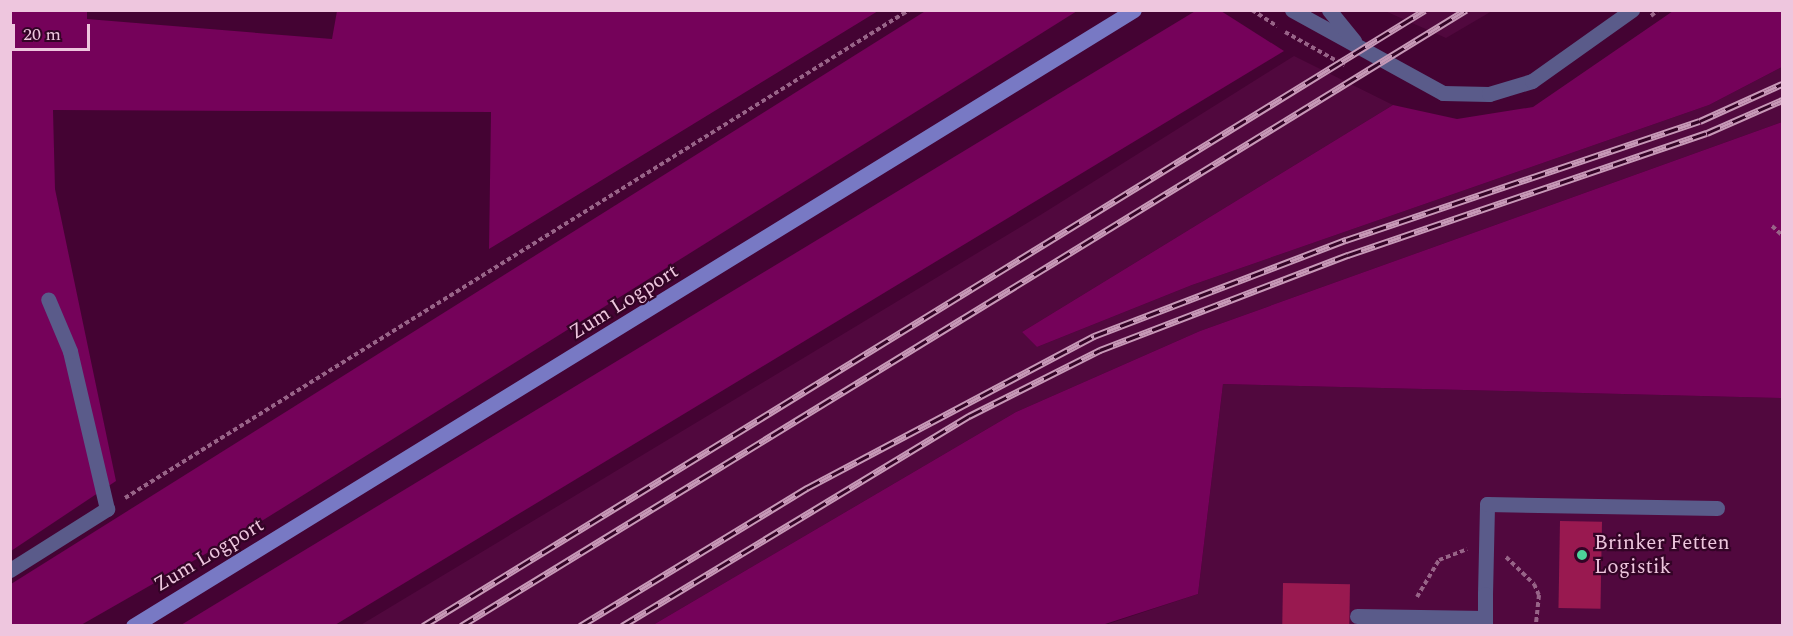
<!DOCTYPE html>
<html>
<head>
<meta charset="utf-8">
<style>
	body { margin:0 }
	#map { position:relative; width:1793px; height:636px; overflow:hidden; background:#440333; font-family:Spectral,serif }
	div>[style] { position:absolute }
	.built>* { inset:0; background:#51083e }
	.green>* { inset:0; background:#75025a }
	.building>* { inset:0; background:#991950; transform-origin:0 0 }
	.path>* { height:4px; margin-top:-2px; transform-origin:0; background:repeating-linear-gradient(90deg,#986488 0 4.5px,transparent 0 7.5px) }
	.service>* { height:15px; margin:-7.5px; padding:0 7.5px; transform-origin:7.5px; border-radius:7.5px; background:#5a5b8a }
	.minor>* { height:15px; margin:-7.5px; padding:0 7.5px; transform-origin:7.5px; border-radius:7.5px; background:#5a5b8a }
	.tertiary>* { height:15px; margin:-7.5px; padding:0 7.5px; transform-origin:7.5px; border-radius:7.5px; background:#5a5b8a }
	.secondary>* { height:15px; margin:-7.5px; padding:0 7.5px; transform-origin:7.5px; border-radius:7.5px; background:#7879c4 }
	.rail>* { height:7px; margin-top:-3.5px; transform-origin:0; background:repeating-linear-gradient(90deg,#330426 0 14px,#c799b7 0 28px); box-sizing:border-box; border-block:2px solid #c799b7 }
	.dots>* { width:16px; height:16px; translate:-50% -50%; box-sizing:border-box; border:3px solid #330426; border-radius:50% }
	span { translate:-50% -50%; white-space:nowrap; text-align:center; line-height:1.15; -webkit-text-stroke:4.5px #330426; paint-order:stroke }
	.street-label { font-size:21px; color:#eec6de }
	.poi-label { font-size:21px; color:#eec6de }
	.left { translate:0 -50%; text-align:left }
	.frame { position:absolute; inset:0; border:12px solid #eec6de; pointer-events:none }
	.scale { position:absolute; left:12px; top:24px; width:78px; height:27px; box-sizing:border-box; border:3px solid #eec6de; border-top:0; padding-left:8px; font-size:18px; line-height:21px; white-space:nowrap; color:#eec6de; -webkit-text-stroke:4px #330426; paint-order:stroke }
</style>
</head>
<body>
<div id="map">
	<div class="built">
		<i style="clip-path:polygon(1385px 11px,1492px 11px,1446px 38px)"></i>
		<i style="clip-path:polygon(1294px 56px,1393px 105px,1022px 332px,1037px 347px,1192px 285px,1709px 105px,1782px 67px,1782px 122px,1200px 331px,1016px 412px,653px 625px,359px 626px,1042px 214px)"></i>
		<i style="clip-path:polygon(1223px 384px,1782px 398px,1782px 625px,1102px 626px,1198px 594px)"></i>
	</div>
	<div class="green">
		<i style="clip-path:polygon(927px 10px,1077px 11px,249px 529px,81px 625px,11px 625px,11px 584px)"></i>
		<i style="clip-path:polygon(1197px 10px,1221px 11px,1284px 51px,335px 625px,181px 625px)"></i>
		<i style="clip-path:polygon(11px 11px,87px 11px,87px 19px,332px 39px,337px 11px,878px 11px,489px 249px,491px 112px,53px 110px,55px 189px,116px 481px,11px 551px)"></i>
		<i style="clip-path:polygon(1673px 11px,1782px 11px,1782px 67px,1709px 105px,1192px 285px,1037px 347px,1022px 332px,1393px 105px,1457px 119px,1533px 107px)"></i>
		<i style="clip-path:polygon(1782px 122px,1782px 398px,1223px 384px,1198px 594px,1102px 625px,653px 625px,1016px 412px,1200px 331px)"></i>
	</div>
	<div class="building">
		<i style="left:1560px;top:521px;width:42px;height:87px;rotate:1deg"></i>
		<i style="left:1283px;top:583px;width:67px;height:43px;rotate:1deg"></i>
	</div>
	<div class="path">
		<i style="left:1252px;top:10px;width:30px;rotate:33deg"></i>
		<i style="left:1651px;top:16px;width:9px;rotate:-41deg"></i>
		<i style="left:1285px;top:32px;width:68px;rotate:29.2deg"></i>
		<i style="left:1772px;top:226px;width:13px;rotate:42deg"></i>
		<i style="left:125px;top:498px;width:923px;rotate:-31.9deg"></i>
		<i style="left:1506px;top:557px;width:39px;rotate:44deg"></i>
		<i style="left:1534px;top:584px;width:12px;rotate:66deg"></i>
		<i style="left:1539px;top:595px;width:31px;rotate:96deg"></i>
		<i style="left:1417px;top:597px;width:43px;rotate:-59.3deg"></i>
		<i style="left:1439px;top:560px;width:30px;rotate:-21deg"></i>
	</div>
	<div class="service">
		<i style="left:10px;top:570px;width:115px;rotate:-32.2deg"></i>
		<i style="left:107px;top:509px;width:162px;rotate:-103.2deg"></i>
		<i style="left:70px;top:351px;width:56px;rotate:-112.9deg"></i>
		<i style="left:1485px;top:594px;width:90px;rotate:-88.7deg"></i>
		<i style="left:1487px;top:504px;width:230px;rotate:1deg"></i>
		<i style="left:1357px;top:616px;width:128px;rotate:0.9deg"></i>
	</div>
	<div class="minor">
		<i style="left:1485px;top:626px;width:32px;rotate:-90deg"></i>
	</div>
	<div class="tertiary">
		<i style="left:1292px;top:10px;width:172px;rotate:28.8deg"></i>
		<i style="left:1443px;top:93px;width:46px;rotate:1.2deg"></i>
		<i style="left:1489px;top:94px;width:45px;rotate:-16.8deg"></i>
		<i style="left:1532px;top:81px;width:123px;rotate:-35.4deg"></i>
		<i style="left:1329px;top:10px;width:40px;rotate:51deg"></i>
	</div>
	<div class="secondary">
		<i style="left:133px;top:626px;width:1175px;rotate:-31.61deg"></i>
	</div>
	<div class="rail">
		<i style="left:423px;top:626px;width:1176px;rotate:-31.58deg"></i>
		<i style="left:461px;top:626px;width:1179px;rotate:-31.51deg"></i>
		<i style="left:580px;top:626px;width:266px;rotate:-31.3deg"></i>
		<i style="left:807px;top:488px;width:325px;rotate:-27.9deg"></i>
		<i style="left:1094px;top:336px;width:270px;rotate:-20.9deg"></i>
		<i style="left:1346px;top:240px;width:373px;rotate:-18.6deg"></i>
		<i style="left:1700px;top:121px;width:90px;rotate:-24.3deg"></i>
		<i style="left:622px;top:626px;width:406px;rotate:-31.2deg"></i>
		<i style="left:969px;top:416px;width:147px;rotate:-26.7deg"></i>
		<i style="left:1100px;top:350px;width:266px;rotate:-21deg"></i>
		<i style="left:1348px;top:255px;width:379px;rotate:-18.8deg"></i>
		<i style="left:1707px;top:133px;width:82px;rotate:-23.7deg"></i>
	</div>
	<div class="dots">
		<i style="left:1582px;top:555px;background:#4dd39a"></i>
	</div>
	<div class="street-label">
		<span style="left:624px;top:302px;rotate:-32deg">Zum Logport</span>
		<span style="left:209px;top:555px;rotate:-31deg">Zum Logport</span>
	</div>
	<div class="poi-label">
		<span class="left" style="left:1594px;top:555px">Brinker Fetten<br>Logistik</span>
	</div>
	<div class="frame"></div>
	<div class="scale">20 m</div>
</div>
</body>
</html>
